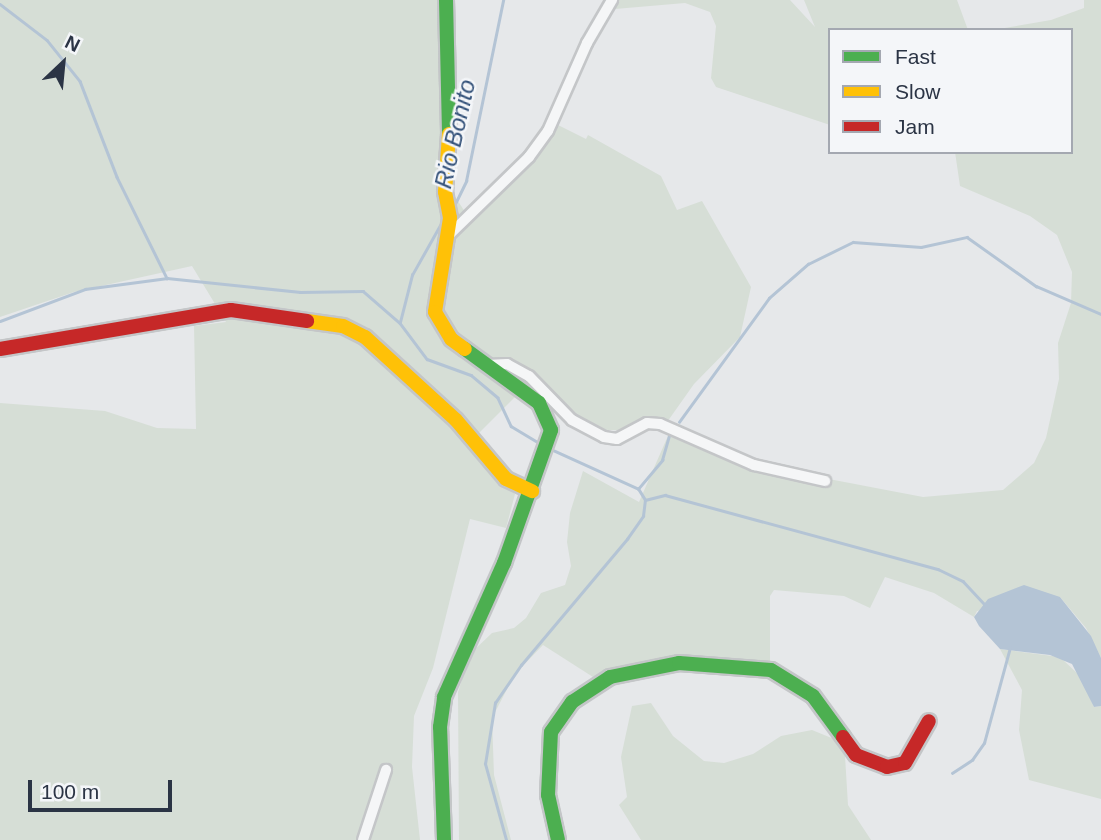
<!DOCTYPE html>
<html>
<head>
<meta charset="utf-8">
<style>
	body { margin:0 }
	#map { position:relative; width:1101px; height:840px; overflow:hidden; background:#e6e8ea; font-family:Arial,sans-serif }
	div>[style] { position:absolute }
	.green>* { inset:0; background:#d6ded6 }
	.water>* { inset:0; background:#b4c4d5 }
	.stream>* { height:2.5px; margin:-1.25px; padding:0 1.25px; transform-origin:1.25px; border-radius:1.25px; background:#b4c4d5 }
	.roads { filter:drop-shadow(2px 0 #c4c6c8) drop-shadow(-2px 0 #c4c6c8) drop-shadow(0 2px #c4c6c8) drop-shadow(0 -2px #c4c6c8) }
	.street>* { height:10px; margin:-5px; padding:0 5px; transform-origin:5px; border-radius:5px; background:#f5f6f7 }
	.fast>* { height:14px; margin:-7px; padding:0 7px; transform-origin:7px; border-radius:7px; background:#4caf50 }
	.slow>* { height:14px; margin:-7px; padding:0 7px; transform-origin:7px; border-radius:7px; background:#ffc107 }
	.jam>* { height:14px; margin:-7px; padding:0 7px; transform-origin:7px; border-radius:7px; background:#c62828 }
	span { translate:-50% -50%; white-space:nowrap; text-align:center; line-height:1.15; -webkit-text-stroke:5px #f4f6f9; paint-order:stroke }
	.water-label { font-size:24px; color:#34527a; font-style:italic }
	.legend { position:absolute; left:828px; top:28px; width:245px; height:126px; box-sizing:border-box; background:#f4f6f9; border:2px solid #a4a8b1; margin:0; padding:9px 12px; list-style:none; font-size:21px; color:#2b3445 }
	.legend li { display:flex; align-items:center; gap:14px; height:35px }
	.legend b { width:35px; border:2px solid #a4a8b1 }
	.north { position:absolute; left:28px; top:28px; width:70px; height:70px; -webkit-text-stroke:5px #f4f6f9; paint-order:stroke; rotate:26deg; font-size:19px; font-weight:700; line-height:28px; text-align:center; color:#2b3445 }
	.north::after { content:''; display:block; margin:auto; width:24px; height:32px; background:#2b3445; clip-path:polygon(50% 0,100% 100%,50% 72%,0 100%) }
	.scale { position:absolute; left:28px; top:780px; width:144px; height:32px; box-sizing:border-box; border:4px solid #2b3445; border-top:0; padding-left:9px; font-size:21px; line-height:24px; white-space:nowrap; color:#2b3445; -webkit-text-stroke:5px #f4f6f9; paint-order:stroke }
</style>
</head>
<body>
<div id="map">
	<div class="green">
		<i style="clip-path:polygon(0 0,444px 0,452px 192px,467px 215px,556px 124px,586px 139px,588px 135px,661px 176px,677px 210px,702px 201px,751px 287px,740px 337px,694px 384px,665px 425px,631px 431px,588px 429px,570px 423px,524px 388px,479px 433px,503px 461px,509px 489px,515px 494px,506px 528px,470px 519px,433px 668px,414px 716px,412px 767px,420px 840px,0 840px,0 403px,105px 411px,157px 428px,196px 429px,194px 326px,226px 322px,192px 266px,74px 292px,0 317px)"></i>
		<i style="clip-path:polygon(609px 0,790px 0,815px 27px,804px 0,957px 0,968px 30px,830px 30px,830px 125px,716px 87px,711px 78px,716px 26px,710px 12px,685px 3px,615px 9px)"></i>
		<i style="clip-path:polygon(1084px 0,1101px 0,1101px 658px,1086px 628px,1060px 597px,977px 611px,974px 617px,934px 593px,885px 577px,870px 608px,844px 596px,774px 590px,770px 596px,770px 668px,732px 660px,608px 671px,593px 677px,543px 645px,515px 674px,492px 718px,494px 775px,511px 840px,459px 840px,458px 692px,470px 654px,492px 633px,514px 628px,526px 618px,541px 593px,565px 585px,571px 566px,567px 542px,570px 513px,583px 471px,639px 502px,671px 429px,792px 472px,923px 497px,1003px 490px,1034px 463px,1046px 438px,1059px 379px,1058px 343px,1071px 303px,1072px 272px,1057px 235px,1030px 216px,960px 186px,955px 152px,1071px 152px,1071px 30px,993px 30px,1051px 20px,1084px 8px)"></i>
		<i style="clip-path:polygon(1000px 649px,1060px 657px,1080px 676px,1094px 707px,1101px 706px,1101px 799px,1029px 780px,1019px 730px,1022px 690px)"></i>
		<i style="clip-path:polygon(651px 703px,673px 736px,704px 761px,724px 763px,753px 754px,781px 736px,812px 730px,834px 739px,845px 756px,848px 805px,871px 840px,641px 840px,619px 805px,627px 797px,621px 757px,632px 706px)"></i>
	</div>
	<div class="water">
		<i style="clip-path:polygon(1024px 585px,1060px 597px,1091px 636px,1101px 658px,1101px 706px,1094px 707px,1072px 664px,1050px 655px,1000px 649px,979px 626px,974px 617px,988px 599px)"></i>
	</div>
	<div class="stream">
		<i style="left:0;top:4px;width:59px;rotate:37.5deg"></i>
		<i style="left:47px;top:40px;width:53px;rotate:51.2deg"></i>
		<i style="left:80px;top:81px;width:103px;rotate:68.9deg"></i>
		<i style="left:117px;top:177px;width:113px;rotate:63.7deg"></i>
		<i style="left:454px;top:206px;width:28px;rotate:-64deg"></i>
		<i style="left:466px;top:181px;width:185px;rotate:-78.4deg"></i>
		<i style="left:0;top:321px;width:91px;rotate:-20.6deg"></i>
		<i style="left:85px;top:289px;width:83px;rotate:-7.6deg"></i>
		<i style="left:167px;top:278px;width:134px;rotate:6deg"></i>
		<i style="left:300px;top:292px;width:63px;rotate:-0.9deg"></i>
		<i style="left:363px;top:291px;width:49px;rotate:40.9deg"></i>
		<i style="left:400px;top:323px;width:45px;rotate:53.1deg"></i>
		<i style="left:427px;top:359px;width:47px;rotate:20deg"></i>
		<i style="left:471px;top:375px;width:35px;rotate:40deg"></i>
		<i style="left:498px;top:398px;width:31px;rotate:65deg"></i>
		<i style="left:511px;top:426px;width:33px;rotate:31deg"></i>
		<i style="left:400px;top:322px;width:49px;rotate:-75.7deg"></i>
		<i style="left:412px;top:275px;width:63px;rotate:-60.6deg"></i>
		<i style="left:679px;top:422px;width:153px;rotate:-54deg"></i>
		<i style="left:769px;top:298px;width:52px;rotate:-41.1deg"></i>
		<i style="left:808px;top:264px;width:50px;rotate:-26.1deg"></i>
		<i style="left:853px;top:242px;width:68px;rotate:4.2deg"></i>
		<i style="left:921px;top:247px;width:47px;rotate:-12.3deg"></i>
		<i style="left:967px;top:237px;width:85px;rotate:35.4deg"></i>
		<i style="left:1036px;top:286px;width:71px;rotate:23.3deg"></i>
		<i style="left:638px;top:489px;width:38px;rotate:-50deg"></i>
		<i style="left:662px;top:460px;width:25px;rotate:-74deg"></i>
		<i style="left:645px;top:500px;width:21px;rotate:-14deg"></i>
		<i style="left:665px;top:495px;width:283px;rotate:15.2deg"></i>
		<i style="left:938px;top:569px;width:28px;rotate:26deg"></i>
		<i style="left:963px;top:581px;width:33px;rotate:47deg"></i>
		<i style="left:952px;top:773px;width:24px;rotate:-33deg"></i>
		<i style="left:972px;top:760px;width:21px;rotate:-55deg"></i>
		<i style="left:984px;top:743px;width:99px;rotate:-74.8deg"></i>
		<i style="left:506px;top:840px;width:79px;rotate:-105.4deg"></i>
		<i style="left:485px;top:764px;width:62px;rotate:-80.7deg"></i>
		<i style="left:495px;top:703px;width:46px;rotate:-55.6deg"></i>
		<i style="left:521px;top:665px;width:165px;rotate:-49.9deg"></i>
		<i style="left:627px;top:539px;width:28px;rotate:-55deg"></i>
		<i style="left:643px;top:516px;width:16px;rotate:-83deg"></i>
		<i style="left:645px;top:500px;width:13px;rotate:-122deg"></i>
		<i style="left:638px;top:489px;width:92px;rotate:-155.7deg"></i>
	</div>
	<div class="roads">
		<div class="street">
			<i style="left:448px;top:236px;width:113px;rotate:-44.3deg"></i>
			<i style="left:529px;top:157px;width:32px;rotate:-54deg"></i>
			<i style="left:548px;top:131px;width:96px;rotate:-66.1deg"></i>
			<i style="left:587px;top:43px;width:50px;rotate:-59.8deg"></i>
			<i style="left:487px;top:365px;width:20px;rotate:-3deg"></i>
			<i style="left:507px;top:364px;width:25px;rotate:29deg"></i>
			<i style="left:529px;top:376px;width:62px;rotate:45.7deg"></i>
			<i style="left:572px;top:420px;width:36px;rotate:28deg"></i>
			<i style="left:604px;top:437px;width:13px;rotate:9deg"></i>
			<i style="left:617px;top:439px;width:34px;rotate:-28deg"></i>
			<i style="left:647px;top:423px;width:13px;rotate:4deg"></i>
			<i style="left:660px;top:424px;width:103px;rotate:23.6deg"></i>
			<i style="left:754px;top:465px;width:73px;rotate:12.7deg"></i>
			<i style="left:363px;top:840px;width:74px;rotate:-71.8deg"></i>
		</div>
		<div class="fast">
			<i style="left:446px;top:0;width:134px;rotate:88.7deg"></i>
			<i style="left:444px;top:840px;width:113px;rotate:-92deg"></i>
			<i style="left:440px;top:727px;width:30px;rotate:-82deg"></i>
			<i style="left:444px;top:697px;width:147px;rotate:-65.9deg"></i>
			<i style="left:504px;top:563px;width:141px;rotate:-70.5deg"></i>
			<i style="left:551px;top:430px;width:30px;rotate:-114deg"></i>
			<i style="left:539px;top:403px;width:92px;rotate:-143.9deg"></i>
			<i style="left:558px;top:840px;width:46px;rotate:-102.5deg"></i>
			<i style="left:548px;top:795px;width:63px;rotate:-87.3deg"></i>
			<i style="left:551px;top:732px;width:37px;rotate:-55deg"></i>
			<i style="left:572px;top:702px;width:45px;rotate:-33.3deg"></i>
			<i style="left:610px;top:677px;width:70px;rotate:-11.5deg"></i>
			<i style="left:679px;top:663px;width:92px;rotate:4.4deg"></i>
			<i style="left:771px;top:670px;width:49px;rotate:31.8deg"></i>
			<i style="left:813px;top:696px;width:51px;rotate:53.8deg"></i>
		</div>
		<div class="slow">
			<i style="left:449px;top:134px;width:58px;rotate:93.9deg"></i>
			<i style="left:445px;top:192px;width:26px;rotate:79deg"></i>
			<i style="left:450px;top:218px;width:95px;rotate:99.1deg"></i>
			<i style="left:435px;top:312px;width:31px;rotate:59deg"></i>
			<i style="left:451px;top:339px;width:17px;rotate:36deg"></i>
			<i style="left:307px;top:321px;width:36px;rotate:8deg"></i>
			<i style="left:343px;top:326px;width:25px;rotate:27deg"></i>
			<i style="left:365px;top:337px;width:123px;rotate:42.4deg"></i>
			<i style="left:456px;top:420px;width:77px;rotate:49.7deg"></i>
			<i style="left:506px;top:479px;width:29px;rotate:25deg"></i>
		</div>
		<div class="jam">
			<i style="left:0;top:349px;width:234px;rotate:-9.6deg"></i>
			<i style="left:231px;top:310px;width:77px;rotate:8.2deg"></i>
			<i style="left:843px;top:737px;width:22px;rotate:54deg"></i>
			<i style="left:856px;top:755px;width:33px;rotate:21deg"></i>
			<i style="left:887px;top:767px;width:18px;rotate:-13deg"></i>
			<i style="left:905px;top:763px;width:48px;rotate:-60.3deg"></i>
		</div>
	</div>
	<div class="water-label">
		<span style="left:455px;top:134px;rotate:-77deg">Rio Bonito</span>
	</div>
	<ul class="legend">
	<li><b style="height:9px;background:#4caf50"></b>Fast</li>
	<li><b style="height:9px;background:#ffc107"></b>Slow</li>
	<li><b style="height:9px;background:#c62828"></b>Jam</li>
	</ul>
	<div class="north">N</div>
	<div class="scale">100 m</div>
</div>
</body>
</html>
